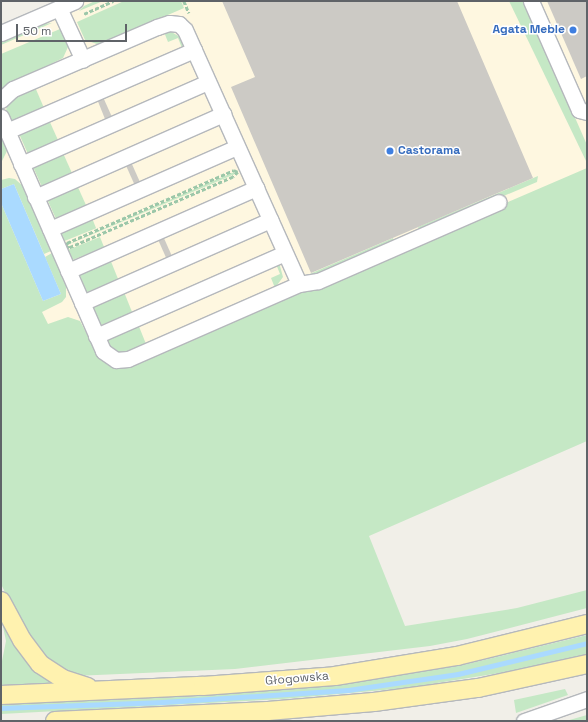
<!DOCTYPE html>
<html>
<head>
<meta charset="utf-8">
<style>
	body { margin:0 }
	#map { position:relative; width:588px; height:722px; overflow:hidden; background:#f1efe8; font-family:"Space Grotesk",sans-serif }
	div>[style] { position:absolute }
	.commercial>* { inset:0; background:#fef7e0 }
	.green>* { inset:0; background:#c5e8c5; transform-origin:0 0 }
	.water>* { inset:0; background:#aadaff }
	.stream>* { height:4.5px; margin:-2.25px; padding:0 2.25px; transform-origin:2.25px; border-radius:2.25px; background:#aadaff }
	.building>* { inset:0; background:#cccac5; transform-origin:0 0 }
	.path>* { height:2.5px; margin-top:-1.25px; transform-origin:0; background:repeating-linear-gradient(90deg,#9cc7a9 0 4px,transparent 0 6px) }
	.roads { filter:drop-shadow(1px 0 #b5b8bc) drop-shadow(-1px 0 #b5b8bc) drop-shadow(0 1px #b5b8bc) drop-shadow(0 -1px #b5b8bc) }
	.minor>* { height:15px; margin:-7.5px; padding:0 7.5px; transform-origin:7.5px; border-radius:7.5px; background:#fff }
	.major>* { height:18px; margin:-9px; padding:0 9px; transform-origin:9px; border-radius:9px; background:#fff2af }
	.dots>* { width:11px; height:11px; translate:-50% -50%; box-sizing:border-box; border:2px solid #fff; border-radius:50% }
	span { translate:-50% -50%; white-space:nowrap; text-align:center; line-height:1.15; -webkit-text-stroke:3px #fff; paint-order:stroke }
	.shop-label { font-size:12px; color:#366cbe; font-weight:700 }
	.right { translate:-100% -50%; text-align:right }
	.left { translate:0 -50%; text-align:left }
	.street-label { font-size:12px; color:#5f6368 }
	.frame { position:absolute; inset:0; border:2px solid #5f6368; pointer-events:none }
	.scale { position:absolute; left:16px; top:24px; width:111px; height:18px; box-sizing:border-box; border:2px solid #5f6368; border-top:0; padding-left:5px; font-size:12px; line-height:14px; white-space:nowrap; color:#5f6368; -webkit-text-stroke:3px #fff; paint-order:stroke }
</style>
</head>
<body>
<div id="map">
	<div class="commercial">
		<i style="clip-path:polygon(75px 1px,587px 1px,587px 183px,1px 429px,1px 33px)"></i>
	</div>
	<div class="green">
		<i style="clip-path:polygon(95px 1px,103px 1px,79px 11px,84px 6px)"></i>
		<i style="clip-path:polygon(124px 1px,181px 1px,184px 8px,103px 43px,97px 44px,85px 40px,77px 22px)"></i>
		<i style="clip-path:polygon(509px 1px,524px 1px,587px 145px,587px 163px)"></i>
		<i style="clip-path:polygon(52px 23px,1px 45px,1px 42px,43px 24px)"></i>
		<i style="clip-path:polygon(60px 29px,68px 47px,63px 58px,1px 89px,1px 54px)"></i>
		<i style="clip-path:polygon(168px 30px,180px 37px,184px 44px,182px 48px,178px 38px,168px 42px,164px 32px)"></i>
		<i style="clip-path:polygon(35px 87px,44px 108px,11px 121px,6px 112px,7px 103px,15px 96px)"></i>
		<i style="left:49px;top:120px;width:22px;height:33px;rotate:66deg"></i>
		<i style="clip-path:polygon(1px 135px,7px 151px,1px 163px)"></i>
		<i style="left:63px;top:153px;width:22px;height:33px;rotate:66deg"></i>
		<i style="clip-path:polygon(587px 168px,587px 441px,369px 536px,405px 626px,517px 608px,587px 590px,587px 608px,467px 639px,430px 646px,235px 669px,74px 676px,40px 655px,24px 631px,1px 584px,1px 203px,43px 301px,61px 294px,45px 257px,52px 253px,66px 285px,66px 297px,62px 302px,42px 312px,48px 324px,68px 317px,80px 321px,100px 359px,110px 366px,123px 368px)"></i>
		<i style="clip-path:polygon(234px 172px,235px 174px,67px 245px,68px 244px)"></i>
		<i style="clip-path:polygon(538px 176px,537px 182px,420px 231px,418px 227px)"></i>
		<i style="clip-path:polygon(9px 178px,15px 179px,24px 187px,51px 251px,44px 254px,14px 184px,1px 189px,1px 180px)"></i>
		<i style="left:77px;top:185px;width:22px;height:33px;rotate:66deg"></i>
		<i style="left:92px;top:218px;width:11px;height:34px;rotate:68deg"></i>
		<i style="left:100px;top:237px;width:11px;height:34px;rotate:68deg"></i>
		<i style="clip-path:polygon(393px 238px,394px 242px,318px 277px,305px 276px)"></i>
		<i style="left:110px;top:259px;width:22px;height:34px;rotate:68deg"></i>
		<i style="clip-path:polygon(276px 264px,280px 266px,283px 277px,275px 288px,271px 278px,280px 274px)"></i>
		<i style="left:124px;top:292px;width:22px;height:34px;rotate:68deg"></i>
		<i style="clip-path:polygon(138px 324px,146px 344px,121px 355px,108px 348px,106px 339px)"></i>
		<i style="clip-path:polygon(1px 617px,50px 681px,49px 683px,1px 685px,1px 666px,6px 641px)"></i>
		<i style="clip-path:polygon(587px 635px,587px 654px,506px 672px,406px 688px,283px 699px,1px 714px,1px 704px,203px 696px,344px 684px,463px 665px)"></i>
		<i style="clip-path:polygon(565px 689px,568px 695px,516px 713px,514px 700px)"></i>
		<i style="clip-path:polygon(587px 715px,587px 721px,566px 721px)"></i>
	</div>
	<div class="water">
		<i style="clip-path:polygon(14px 184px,61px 294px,43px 301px,1px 203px,1px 189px)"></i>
	</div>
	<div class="stream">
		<i style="left:1px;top:708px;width:162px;rotate:-2.1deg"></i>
		<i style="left:163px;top:702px;width:185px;rotate:-3.7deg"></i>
		<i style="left:348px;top:690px;width:111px;rotate:-8.3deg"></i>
		<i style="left:458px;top:674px;width:133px;rotate:-13.5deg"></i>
	</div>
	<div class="building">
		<i style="clip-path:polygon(222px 1px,457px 1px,533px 178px,311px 273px,231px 87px,255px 77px)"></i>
		<i style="clip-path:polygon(547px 1px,587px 1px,587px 76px,581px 79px)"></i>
		<i style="clip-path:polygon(103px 97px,112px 117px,105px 119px,97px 99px)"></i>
		<i style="left:131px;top:162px;width:22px;height:6px;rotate:66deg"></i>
		<i style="left:163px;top:236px;width:22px;height:6px;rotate:66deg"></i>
	</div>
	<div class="path">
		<i style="left:184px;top:1px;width:13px;rotate:67deg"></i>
		<i style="left:84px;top:14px;width:32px;rotate:-24deg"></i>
		<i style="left:234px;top:170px;width:4px;rotate:27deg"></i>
		<i style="left:238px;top:172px;width:7px;rotate:135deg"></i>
		<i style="left:233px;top:177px;width:179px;rotate:156.6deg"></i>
		<i style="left:69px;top:248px;width:4px;rotate:-153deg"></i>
		<i style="left:65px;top:246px;width:4px;rotate:-56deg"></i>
		<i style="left:67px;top:243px;width:182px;rotate:-23.6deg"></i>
	</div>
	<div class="roads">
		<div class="minor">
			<i style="left:531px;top:1px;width:119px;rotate:66.2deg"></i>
			<i style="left:579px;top:110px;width:8px;rotate:14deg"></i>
			<i style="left:59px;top:8px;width:57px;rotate:65.2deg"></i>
			<i style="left:1px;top:33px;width:81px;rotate:-23.4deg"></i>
			<i style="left:1px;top:100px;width:16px;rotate:-43deg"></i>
			<i style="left:13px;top:89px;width:157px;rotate:-23.3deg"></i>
			<i style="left:157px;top:27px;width:13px;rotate:-18deg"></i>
			<i style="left:169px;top:23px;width:10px;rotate:6deg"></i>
			<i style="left:179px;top:24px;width:8px;rotate:45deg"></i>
			<i style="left:185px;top:30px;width:278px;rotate:65.8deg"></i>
			<i style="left:1px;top:117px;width:255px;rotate:66.4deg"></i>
			<i style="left:103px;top:351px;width:16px;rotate:35deg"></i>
			<i style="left:116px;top:360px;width:12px;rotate:-5deg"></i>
			<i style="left:128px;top:359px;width:187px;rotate:-23.7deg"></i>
			<i style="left:299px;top:284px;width:19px;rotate:-9deg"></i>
			<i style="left:318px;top:281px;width:197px;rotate:-23.6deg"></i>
			<i style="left:7px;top:131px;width:204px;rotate:-23.4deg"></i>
			<i style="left:21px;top:164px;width:204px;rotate:-23.7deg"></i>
			<i style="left:35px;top:197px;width:206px;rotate:-23.8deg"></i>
			<i style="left:50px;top:229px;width:204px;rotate:-23.7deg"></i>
			<i style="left:68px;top:271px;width:206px;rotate:-23.8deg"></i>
			<i style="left:82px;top:303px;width:206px;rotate:-23.8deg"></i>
			<i style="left:96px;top:336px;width:206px;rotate:-23.7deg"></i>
			<i style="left:524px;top:721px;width:67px;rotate:-19.2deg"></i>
		</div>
		<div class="major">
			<i style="left:1px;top:601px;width:44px;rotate:61.7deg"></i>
			<i style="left:22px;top:640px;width:30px;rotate:53deg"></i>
			<i style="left:40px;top:664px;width:27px;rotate:33deg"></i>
			<i style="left:63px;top:679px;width:26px;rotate:18deg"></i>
			<i style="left:1px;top:695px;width:202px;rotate:-2.6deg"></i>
			<i style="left:203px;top:686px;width:132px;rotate:-4.3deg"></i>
			<i style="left:335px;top:676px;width:124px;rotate:-9.3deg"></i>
			<i style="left:457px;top:656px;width:134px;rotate:-13.8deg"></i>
			<i style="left:55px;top:721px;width:213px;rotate:-2.7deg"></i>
			<i style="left:268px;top:711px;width:106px;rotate:-4.9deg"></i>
			<i style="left:374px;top:702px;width:105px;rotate:-7.7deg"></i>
			<i style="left:478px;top:688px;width:112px;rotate:-12.4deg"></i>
		</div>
	</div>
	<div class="dots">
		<i style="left:573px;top:30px;background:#3f7fe0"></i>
		<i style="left:390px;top:151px;background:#3f7fe0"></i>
	</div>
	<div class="shop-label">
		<span class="right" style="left:565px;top:30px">Agata Meble</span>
		<span class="left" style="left:398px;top:151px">Castorama</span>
	</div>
	<div class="street-label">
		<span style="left:297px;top:679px;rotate:-5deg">Głogowska</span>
	</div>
	<div class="frame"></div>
	<div class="scale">50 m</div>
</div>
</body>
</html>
